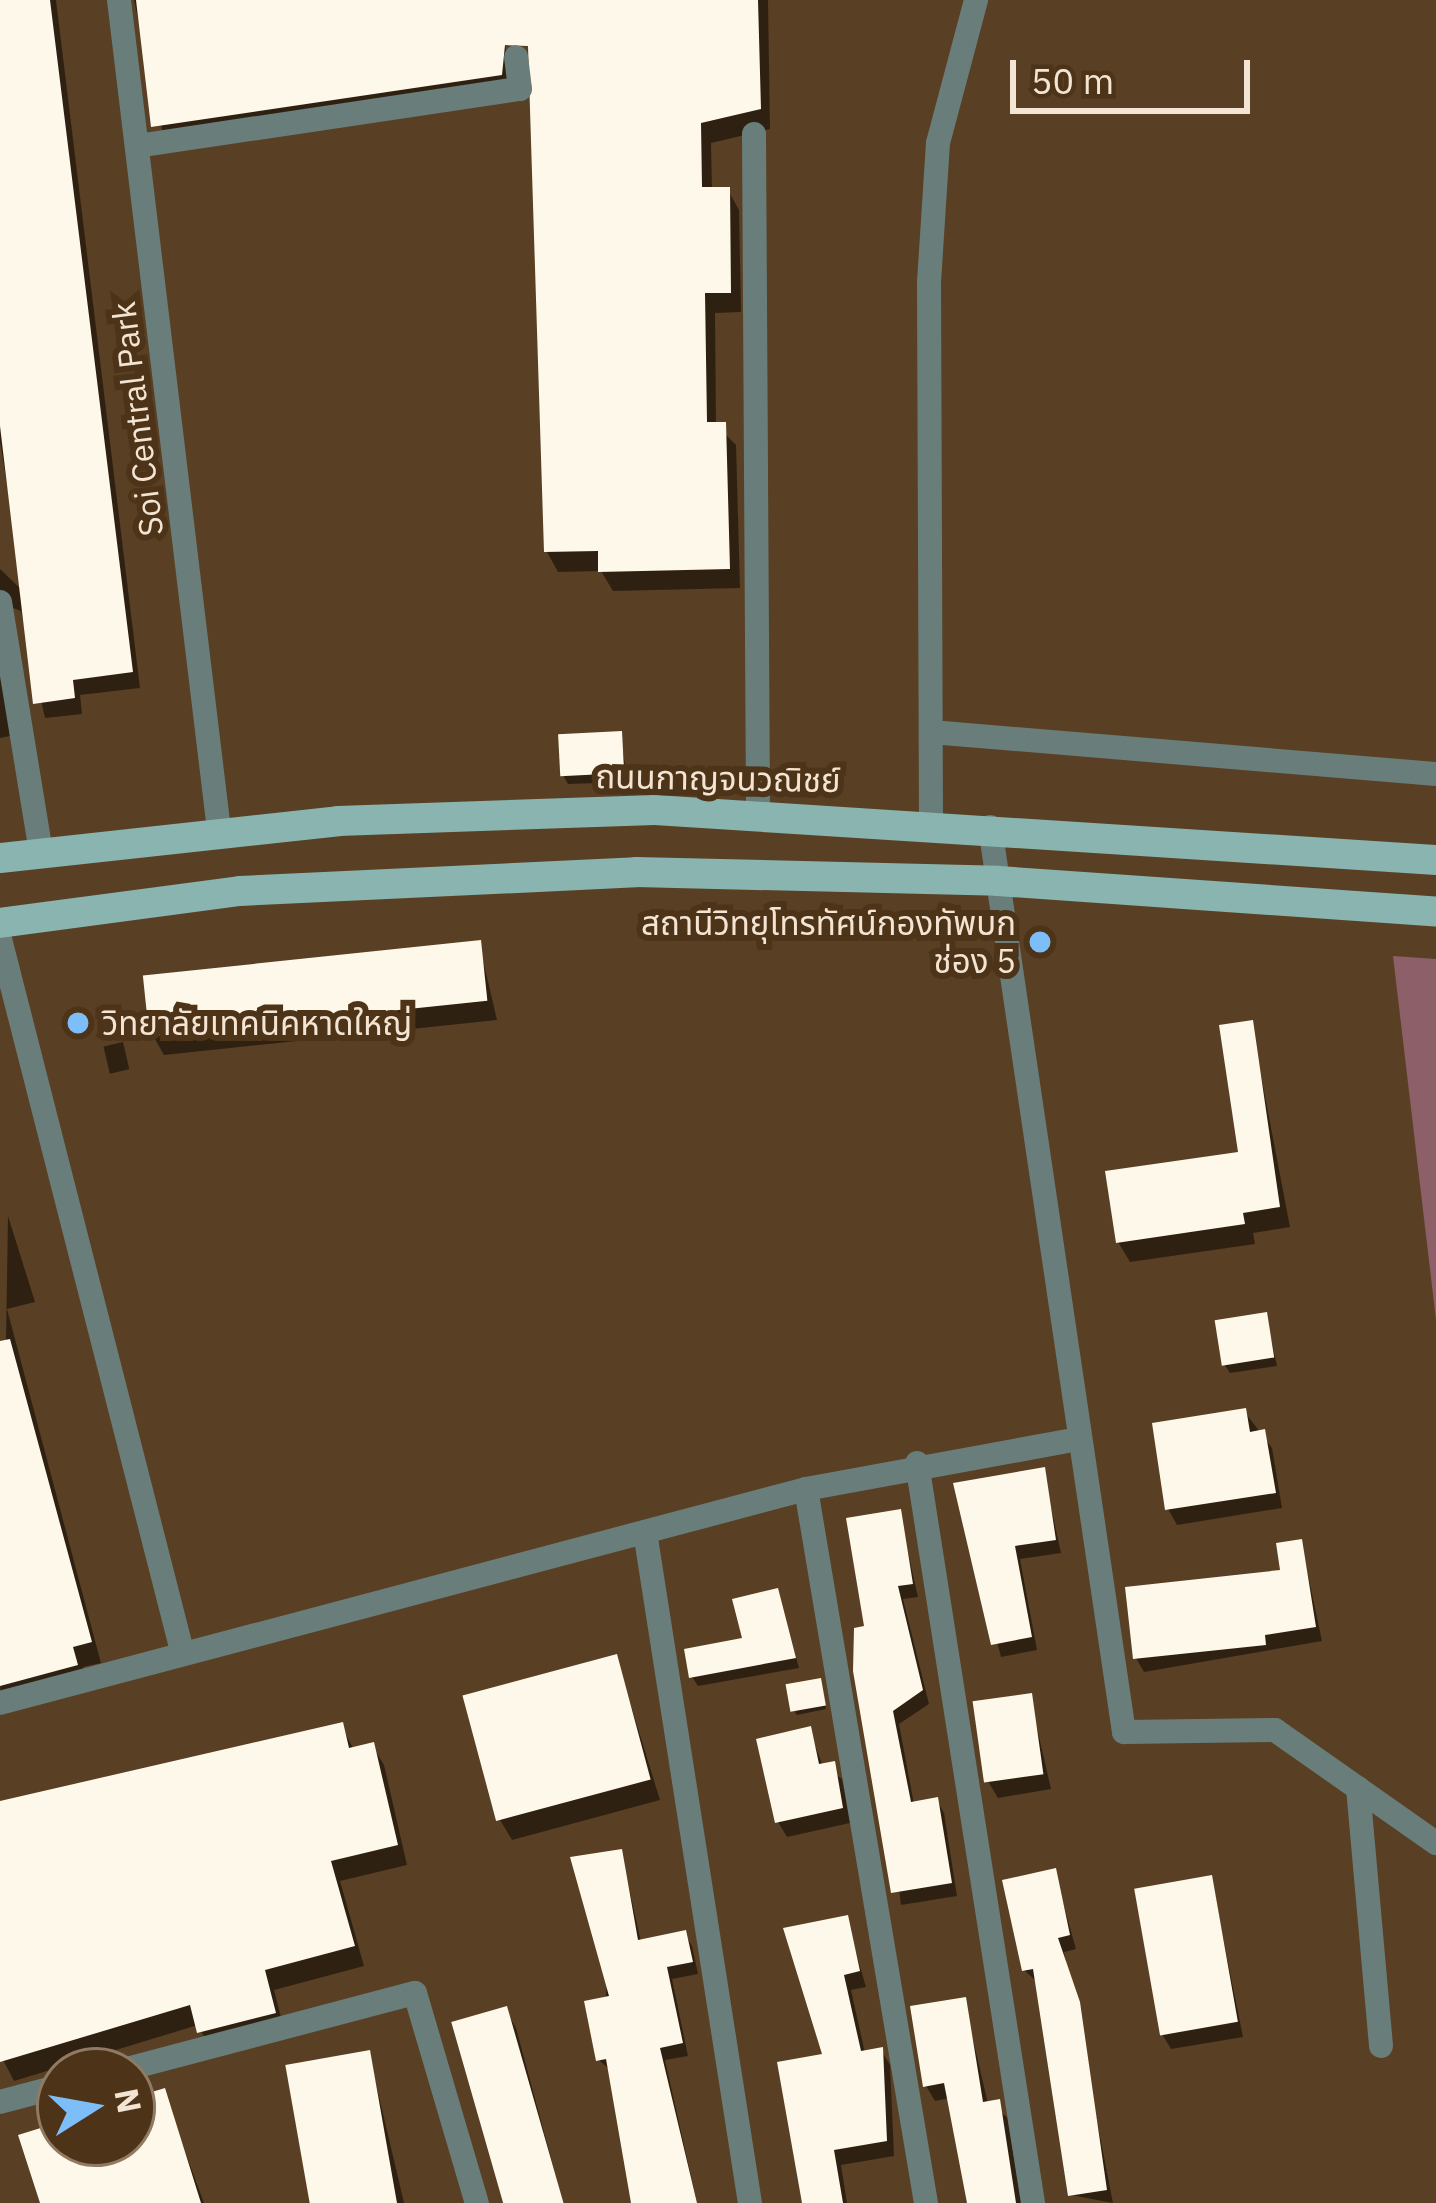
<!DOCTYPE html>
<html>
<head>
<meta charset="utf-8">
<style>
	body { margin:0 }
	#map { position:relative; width:1436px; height:2203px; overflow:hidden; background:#593f23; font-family:"IBM Plex Sans","Noto Sans Thai",sans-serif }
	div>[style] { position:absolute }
	.green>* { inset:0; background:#8d5f68 }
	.shadow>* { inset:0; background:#0007; transform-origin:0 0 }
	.building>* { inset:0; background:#fef8ea; transform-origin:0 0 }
	.street>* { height:24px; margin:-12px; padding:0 12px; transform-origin:12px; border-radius:12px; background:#697e7b }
	.primary>* { height:30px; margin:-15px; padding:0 15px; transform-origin:15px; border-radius:15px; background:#89b4af }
	.dots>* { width:33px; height:33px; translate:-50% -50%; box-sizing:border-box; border:6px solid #4d3418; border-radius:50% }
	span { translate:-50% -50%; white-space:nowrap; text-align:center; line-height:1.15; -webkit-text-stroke:12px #4d3418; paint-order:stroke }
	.street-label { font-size:33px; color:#f4e4d4 }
	.poi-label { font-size:33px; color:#f4e4d4 }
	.right { translate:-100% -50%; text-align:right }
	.left { translate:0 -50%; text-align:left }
	.north { position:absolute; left:36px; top:2047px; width:120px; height:120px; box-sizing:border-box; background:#4d3418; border:3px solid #907a63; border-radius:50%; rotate:79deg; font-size:33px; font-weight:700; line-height:48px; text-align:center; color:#f4e4d4 }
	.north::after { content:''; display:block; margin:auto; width:42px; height:54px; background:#7dbef9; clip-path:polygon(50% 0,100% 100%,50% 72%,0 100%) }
	.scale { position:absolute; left:1010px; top:60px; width:240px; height:54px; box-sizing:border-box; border:6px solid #f4e4d4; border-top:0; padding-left:15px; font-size:36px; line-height:42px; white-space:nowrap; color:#f4e4d4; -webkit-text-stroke:9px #4d3418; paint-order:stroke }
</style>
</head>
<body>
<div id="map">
	<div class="green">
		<i style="clip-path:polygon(1393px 956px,1436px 959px,1436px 1320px)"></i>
	</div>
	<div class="shadow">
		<i style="clip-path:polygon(0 0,56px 0,140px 688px,80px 695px,82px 714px,45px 718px,21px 611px,0 603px,0 569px,24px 592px,0 441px)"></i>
		<i style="clip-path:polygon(134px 0,500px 0,511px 95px,166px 147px)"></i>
		<i style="clip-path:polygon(535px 0,768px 0,770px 129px,711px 143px,712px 190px,728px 190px,739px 210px,741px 312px,715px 313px,716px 425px,736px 445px,740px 588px,613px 591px,601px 571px,558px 572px,547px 552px)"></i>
		<i style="clip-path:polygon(0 628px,10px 736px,0 738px)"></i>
		<i style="clip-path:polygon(620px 734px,628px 782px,568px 784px,563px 775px)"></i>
		<i style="clip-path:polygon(479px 943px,497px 1020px,164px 1055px,152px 1034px)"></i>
		<i style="clip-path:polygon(1251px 1023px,1290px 1227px,1253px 1233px,1255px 1244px,1130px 1262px,1118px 1242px,1241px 1154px)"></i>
		<i style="left:123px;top:1042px;width:28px;height:20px;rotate:77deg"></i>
		<i style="clip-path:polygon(8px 1216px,35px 1302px,7px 1309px,101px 1663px,83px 1667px,88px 1686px,0 1710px)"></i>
		<i style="clip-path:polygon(1266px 1315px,1277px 1366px,1230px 1373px,1224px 1364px)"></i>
		<i style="clip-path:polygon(1244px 1411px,1272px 1448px,1282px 1508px,1177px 1525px,1168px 1509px)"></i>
		<i style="clip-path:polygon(1043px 1470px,1061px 1553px,1020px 1559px,1037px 1650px,1001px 1657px,956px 1485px)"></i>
		<i style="clip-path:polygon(899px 1512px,918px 1597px,903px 1599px,929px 1704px,899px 1724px,914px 1804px,937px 1800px,944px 1813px,957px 1896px,901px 1905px,867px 1629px)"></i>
		<i style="clip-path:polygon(1301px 1542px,1322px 1641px,1144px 1672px,1136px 1658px,1284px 1573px)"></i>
		<i style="clip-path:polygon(777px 1591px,799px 1668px,698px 1686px,692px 1677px,746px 1640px)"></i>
		<i style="clip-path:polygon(616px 1657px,660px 1800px,512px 1840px,500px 1820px)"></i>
		<i style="clip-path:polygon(822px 1685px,826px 1709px,797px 1715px,795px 1712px)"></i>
		<i style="clip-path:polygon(1030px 1697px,1051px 1789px,998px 1798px,989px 1783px)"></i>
		<i style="clip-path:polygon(341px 1725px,354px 1750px,372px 1745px,384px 1765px,407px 1865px,340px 1881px,364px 1966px,274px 1990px,285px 2033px,212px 2052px,198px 2025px,14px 2081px,0 2054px,0 1804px)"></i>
		<i style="clip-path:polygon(809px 1730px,823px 1766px,842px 1779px,850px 1823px,787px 1837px,778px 1822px)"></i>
		<i style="clip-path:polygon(621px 1852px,641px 1942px,684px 1933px,692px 1946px,698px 1974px,672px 1979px,688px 2056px,665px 2060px,697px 2203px,635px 2203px,611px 2071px,599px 2060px)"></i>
		<i style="clip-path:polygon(1054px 1871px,1076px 1949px,1064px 1952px,1113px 2203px,1071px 2195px,1038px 1983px,1024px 1970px)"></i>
		<i style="clip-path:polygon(1211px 1878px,1243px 2037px,1171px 2049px,1162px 2034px)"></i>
		<i style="clip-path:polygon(846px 1918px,866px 1987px,851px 1990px,865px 2053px,881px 2050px,890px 2065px,894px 2156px,841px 2165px,847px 2203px,805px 2203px)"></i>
		<i style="clip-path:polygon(964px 2000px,988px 2104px,1007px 2117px,1022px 2203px,970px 2203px,950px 2098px,935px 2101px,926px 2086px)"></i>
		<i style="clip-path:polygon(505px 2009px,516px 2028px,563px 2203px,509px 2203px)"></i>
		<i style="clip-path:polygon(369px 2054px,404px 2203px,314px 2203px)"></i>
		<i style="clip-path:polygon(163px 2092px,204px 2203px,44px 2203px,60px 2125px,60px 2143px,132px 2143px,132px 2102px)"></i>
	</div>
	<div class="building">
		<i style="clip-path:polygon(0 0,50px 0,133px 672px,73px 680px,75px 698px,33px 704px,0 426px)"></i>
		<i style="clip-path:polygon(136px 0,758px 0,761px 109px,701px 123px,702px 187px,730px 187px,731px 293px,705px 293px,707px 422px,726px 422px,730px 569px,598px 572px,598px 551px,544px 552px,528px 46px,505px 45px,502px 75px,151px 127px)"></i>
		<i style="left:622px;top:731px;width:42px;height:64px;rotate:87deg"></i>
		<i style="left:481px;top:940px;width:61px;height:340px;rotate:84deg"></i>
		<i style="clip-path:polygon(1253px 1020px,1280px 1207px,1243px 1213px,1245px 1224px,1116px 1243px,1105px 1171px,1238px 1152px,1219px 1025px)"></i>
		<i style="left:1267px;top:1312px;width:46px;height:53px;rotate:81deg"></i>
		<i style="clip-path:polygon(10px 1339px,92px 1642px,73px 1647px,78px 1665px,0 1686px,0 1341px)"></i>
		<i style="clip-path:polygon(1246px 1408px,1250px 1432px,1265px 1429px,1276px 1493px,1165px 1510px,1152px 1423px)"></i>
		<i style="clip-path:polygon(1045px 1467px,1056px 1540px,1015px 1546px,1032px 1637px,991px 1645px,953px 1483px)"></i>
		<i style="clip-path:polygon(901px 1509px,913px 1584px,898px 1586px,923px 1690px,893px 1711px,911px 1802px,938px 1797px,952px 1883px,891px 1893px,853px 1671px,854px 1628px,864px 1626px,846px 1518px)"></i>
		<i style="clip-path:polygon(1302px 1539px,1316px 1627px,1265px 1635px,1266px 1645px,1133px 1659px,1125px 1587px,1280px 1570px,1276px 1543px)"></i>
		<i style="clip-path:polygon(778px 1588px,796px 1658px,689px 1678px,684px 1649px,742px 1638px,732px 1599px)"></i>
		<i style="left:617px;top:1654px;width:130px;height:160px;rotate:75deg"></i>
		<i style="left:821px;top:1678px;width:28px;height:36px;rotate:80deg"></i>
		<i style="left:1032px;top:1693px;width:82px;height:60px;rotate:82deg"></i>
		<i style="clip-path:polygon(343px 1722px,349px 1748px,374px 1742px,398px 1845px,331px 1861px,355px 1946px,265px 1970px,276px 2013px,197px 2033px,190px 2005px,0 2062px,0 1801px)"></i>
		<i style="clip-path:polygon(811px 1726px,819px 1764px,835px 1761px,843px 1808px,775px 1823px,756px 1739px)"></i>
		<i style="clip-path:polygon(622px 1849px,638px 1940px,686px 1930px,693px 1962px,667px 1967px,683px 2043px,660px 2048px,697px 2203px,631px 2203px,606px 2059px,596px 2061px,584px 2001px,609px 1996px,570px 1857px)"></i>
		<i style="clip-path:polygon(1056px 1868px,1070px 1935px,1058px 1938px,1080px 2002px,1107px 2190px,1068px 2196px,1033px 1969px,1022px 1971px,1002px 1880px)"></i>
		<i style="left:1212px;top:1875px;width:149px;height:79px;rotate:80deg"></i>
		<i style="clip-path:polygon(848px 1915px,860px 1971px,844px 1975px,861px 2051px,883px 2047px,887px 2141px,834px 2150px,843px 2203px,802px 2203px,777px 2062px,822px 2054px,783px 1928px)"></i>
		<i style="clip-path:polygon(966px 1997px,983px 2102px,1000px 2099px,1016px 2203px,967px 2203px,944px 2083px,923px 2087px,910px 2006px)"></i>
		<i style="left:507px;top:2006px;width:205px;height:58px;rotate:74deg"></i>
		<i style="left:370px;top:2050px;width:156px;height:86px;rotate:80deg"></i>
		<i style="clip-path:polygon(165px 2088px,201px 2203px,40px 2203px,18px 2135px,60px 2122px,60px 2143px,132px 2143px,132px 2098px)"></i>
	</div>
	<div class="street">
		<i style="left:119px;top:0;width:836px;rotate:83.13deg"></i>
		<i style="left:754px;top:134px;width:676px;rotate:89.66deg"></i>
		<i style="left:137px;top:146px;width:387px;rotate:-8.5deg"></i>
		<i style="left:520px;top:89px;width:32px;rotate:-97deg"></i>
		<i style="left:0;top:602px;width:253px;rotate:80.7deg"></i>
		<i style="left:931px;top:732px;width:507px;rotate:4.75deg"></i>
		<i style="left:931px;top:822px;width:540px;rotate:-90.21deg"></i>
		<i style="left:929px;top:282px;width:139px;rotate:-86.3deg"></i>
		<i style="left:938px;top:143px;width:148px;rotate:-75.1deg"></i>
		<i style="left:990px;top:827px;width:915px;rotate:81.58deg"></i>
		<i style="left:1124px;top:1732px;width:151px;rotate:-0.8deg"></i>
		<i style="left:1275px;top:1730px;width:197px;rotate:35.1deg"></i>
		<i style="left:0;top:939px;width:735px;rotate:75.66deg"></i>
		<i style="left:917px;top:1463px;width:749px;rotate:81.09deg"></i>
		<i style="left:806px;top:1489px;width:724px;rotate:80.46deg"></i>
		<i style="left:645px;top:1532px;width:679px;rotate:81.11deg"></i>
		<i style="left:0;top:1703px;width:834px;rotate:-14.87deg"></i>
		<i style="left:806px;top:1489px;width:277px;rotate:-10.4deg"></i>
		<i style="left:1358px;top:1788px;width:259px;rotate:84.9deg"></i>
		<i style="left:119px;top:2071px;width:306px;rotate:-14.8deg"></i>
		<i style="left:415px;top:1993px;width:219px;rotate:73.6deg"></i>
		<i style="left:0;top:2102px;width:62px;rotate:-14.9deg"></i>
	</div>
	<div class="primary">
		<i style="left:0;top:858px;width:340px;rotate:-6.2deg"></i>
		<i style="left:338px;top:821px;width:317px;rotate:-2deg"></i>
		<i style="left:655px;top:810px;width:783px;rotate:3.66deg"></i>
		<i style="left:0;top:923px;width:242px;rotate:-7.6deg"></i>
		<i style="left:240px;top:891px;width:396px;rotate:-2.7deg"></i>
		<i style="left:636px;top:872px;width:362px;rotate:1.4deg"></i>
		<i style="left:998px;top:881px;width:439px;rotate:4deg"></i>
	</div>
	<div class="dots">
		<i style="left:1040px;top:942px;background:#7dbef9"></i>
		<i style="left:78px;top:1023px;background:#7dbef9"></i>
	</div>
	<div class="street-label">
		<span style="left:137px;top:419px;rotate:-97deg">Soi Central Park</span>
		<span style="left:718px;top:778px;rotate:1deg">ถนนกาญจนวณิชย์</span>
	</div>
	<div class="poi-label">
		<span class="right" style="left:1016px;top:942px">สถานีวิทยุโทรทัศน์กองทัพบก<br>ช่อง 5</span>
		<span class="left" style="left:102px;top:1023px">วิทยาลัยเทคนิคหาดใหญ่</span>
	</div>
	<div class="north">N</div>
	<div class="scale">50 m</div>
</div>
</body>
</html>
